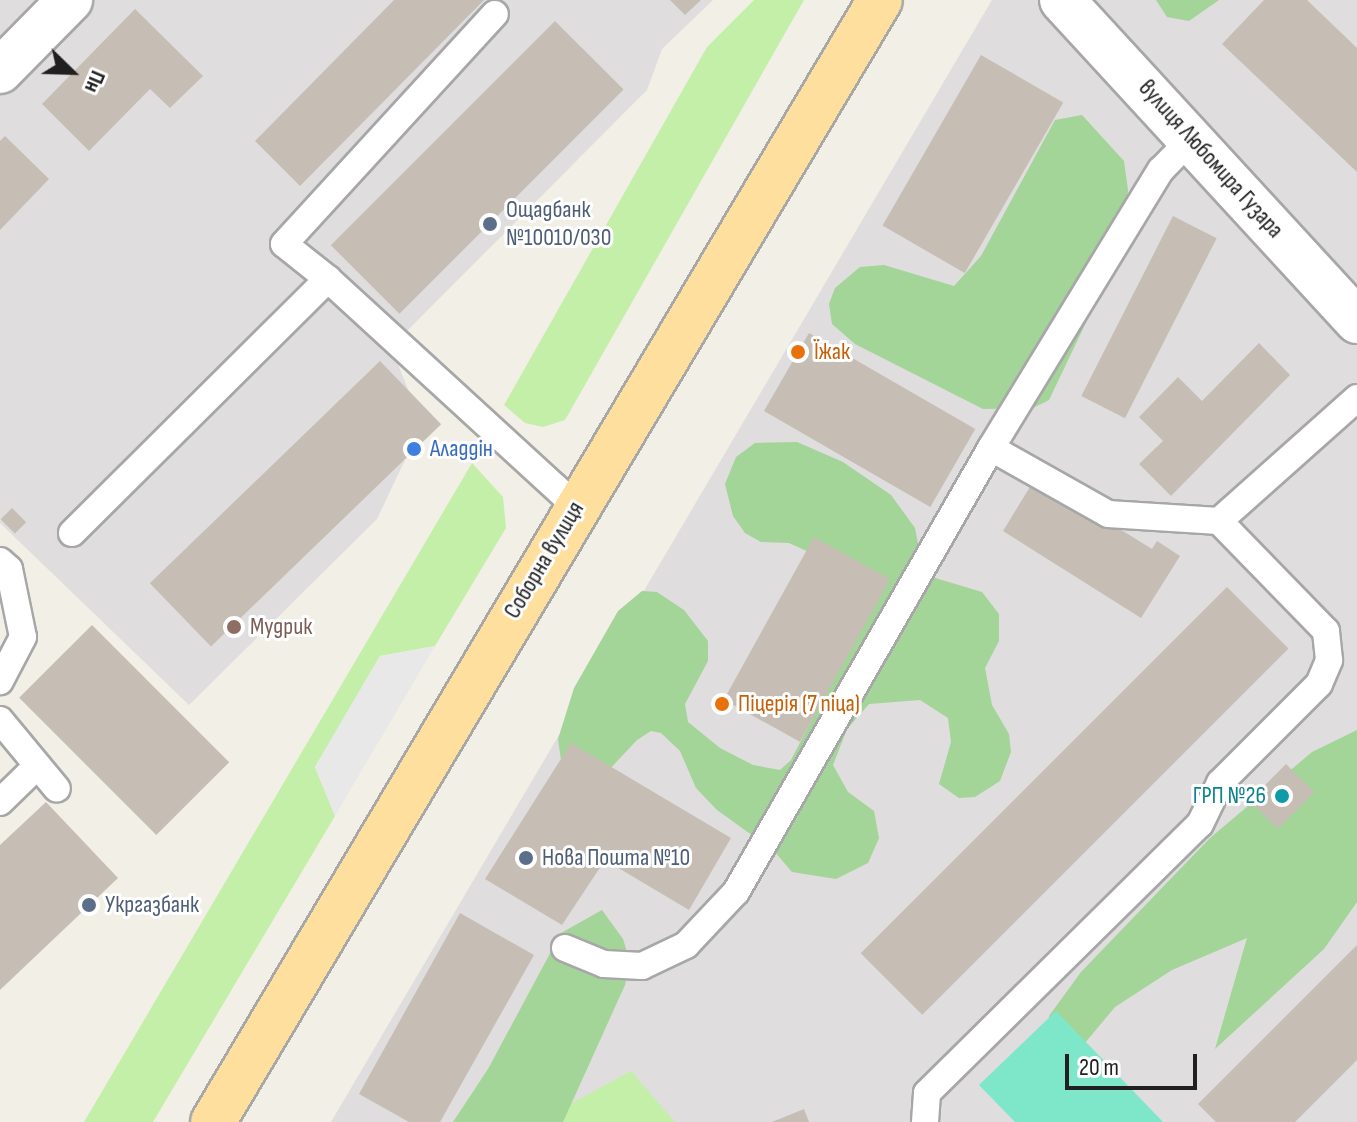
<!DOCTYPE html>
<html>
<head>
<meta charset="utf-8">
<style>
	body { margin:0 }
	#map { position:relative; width:1357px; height:1122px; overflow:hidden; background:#f2efe6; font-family:"Sofia Sans Condensed",sans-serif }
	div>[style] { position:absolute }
	.residential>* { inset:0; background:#dfdddd }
	.grass>* { inset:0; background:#c4efa9 }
	.forest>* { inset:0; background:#a3d498 }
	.pitch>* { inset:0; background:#7ee6c9 }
	.parking>* { inset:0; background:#e8e8e8 }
	.building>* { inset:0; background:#c6beb5; transform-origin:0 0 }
	.roads { filter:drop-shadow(2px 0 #a7a7a7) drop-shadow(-2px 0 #a7a7a7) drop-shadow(0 2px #a7a7a7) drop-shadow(0 -2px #a7a7a7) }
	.lane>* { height:26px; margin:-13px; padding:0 13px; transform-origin:13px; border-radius:13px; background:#fff }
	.street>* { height:44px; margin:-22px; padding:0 22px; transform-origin:22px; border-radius:22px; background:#fff }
	.primary>* { height:44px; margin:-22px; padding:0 22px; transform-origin:22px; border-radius:22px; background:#ffdf9e }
	.dots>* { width:22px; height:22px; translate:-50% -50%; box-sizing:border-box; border:4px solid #fff; border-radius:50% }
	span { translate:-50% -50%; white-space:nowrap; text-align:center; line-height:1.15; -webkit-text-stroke:6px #fff; paint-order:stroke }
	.street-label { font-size:24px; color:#202020 }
	.service-label { font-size:24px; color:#4e5e75 }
	.left { translate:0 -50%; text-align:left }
	.food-label { font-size:24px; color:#c56008 }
	.shop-label { font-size:24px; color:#366cbe }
	.education-label { font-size:24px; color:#785e54 }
	.culture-label { font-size:24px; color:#0d838f }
	.right { translate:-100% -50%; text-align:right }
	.north { position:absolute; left:32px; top:32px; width:80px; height:80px; -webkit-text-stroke:6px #fff; paint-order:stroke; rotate:113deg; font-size:22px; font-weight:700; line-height:32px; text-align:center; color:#202020 }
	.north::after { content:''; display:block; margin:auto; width:28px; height:36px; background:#202020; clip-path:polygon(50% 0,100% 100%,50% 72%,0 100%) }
	.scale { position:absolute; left:1065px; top:1054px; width:132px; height:36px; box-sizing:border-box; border:4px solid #202020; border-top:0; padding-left:10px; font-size:24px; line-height:28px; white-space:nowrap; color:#202020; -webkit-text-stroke:6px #fff; paint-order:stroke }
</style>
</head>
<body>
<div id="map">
	<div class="residential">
		<i style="clip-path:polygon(0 0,713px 0,662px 49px,647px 90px,391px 347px,422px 424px,377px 519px,189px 705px,0 523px)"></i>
		<i style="clip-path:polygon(992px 0,1357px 0,1357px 1122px,331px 1122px)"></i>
	</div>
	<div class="grass">
		<i style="clip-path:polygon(754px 0,804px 0,565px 420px,543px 427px,525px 423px,504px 405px,707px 47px)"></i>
		<i style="clip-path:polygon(472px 463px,503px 497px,506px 528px,435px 646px,380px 656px,315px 767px,335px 816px,153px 1122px,84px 1122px)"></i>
		<i style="clip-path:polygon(631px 1071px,675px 1122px,537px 1122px)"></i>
	</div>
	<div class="forest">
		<i style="clip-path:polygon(1156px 0,1219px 0,1189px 21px,1167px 17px)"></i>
		<i style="clip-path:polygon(1082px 115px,1124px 161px,1128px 190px,1124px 243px,1049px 400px,1033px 408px,983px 409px,855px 344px,832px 324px,829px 304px,835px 288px,860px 267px,884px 265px,954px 286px,981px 256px,1055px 120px)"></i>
		<i style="clip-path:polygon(797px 442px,843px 462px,891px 495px,915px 528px,922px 564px,932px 577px,982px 592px,999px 614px,999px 641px,985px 668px,992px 705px,1009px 734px,1011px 752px,1000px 781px,975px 797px,959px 798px,939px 784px,951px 742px,948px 718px,920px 700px,869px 704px,847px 729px,833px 765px,848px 792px,874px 811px,879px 838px,868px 863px,836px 879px,792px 872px,774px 851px,717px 810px,696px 788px,680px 751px,661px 733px,651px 731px,637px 740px,606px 773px,561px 760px,558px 739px,574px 688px,618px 611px,642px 591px,657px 592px,684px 610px,708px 641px,708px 661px,685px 704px,688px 722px,720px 748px,753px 765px,780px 770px,791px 760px,871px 605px,809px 552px,789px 543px,761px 542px,745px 533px,733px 516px,725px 484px,736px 457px,755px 443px)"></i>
		<i style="clip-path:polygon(1357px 730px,1357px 902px,1324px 949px,1215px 1049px,1247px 938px,1172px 970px,1115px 1007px,1074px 1056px,1050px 1045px,1049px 1016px,1081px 972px,1210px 838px,1312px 752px)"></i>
		<i style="clip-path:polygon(602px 910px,623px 939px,630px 962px,625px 985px,563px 1122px,453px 1122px,488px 1069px,561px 933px)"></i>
	</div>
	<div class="pitch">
		<i style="clip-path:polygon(1056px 1011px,1163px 1122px,1015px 1122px,979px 1085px)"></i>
	</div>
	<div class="parking">
		<i style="clip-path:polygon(435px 646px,335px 816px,315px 767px,380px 656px)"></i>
	</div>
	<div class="building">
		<i style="clip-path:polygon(394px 0,484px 0,300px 186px,255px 141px)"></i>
		<i style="clip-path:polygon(670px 0,701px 0,685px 15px)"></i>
		<i style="clip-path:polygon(1264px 0,1307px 0,1357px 48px,1357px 172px,1222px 44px)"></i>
		<i style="clip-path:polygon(135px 9px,203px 76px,170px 108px,150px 89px,89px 151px,42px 104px)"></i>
		<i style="left:555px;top:21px;width:97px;height:317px;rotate:45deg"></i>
		<i style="left:981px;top:55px;width:95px;height:197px;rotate:30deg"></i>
		<i style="clip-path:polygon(5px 136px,49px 179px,0 230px,0 141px)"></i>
		<i style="left:1173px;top:216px;width:49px;height:202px;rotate:27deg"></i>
		<i style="left:809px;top:333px;width:192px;height:90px;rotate:30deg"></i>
		<i style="clip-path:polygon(1259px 343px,1290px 375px,1171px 496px,1139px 464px,1163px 441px,1139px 417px,1178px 377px,1202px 401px)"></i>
		<i style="left:380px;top:361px;width:88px;height:320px;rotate:46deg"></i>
		<i style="clip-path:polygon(1036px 477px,1152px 549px,1157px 541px,1180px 556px,1141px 618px,1003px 531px)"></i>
		<i style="left:12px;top:508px;width:20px;height:16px;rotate:45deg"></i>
		<i style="left:814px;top:537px;width:87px;height:186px;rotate:29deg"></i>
		<i style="left:1227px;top:587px;width:87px;height:518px;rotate:45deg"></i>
		<i style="left:92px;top:625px;width:194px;height:103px;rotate:45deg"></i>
		<i style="clip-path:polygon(571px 743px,731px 838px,689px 910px,605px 860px,562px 925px,485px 879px)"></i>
		<i style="left:1286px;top:764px;width:40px;height:52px;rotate:45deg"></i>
		<i style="clip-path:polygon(46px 802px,118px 878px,0 990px,0 845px)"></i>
		<i style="clip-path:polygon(460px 913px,534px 955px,440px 1122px,409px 1122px,359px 1094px)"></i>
		<i style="clip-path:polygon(1357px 945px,1357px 1060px,1295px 1122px,1216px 1122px,1198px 1104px)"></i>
		<i style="clip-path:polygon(804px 1109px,809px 1122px,772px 1122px)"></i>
	</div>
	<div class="roads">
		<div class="lane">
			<i style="left:328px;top:279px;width:56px;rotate:-141.5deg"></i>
			<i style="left:284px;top:244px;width:312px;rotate:-47.5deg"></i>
			<i style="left:991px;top:448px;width:134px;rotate:29.4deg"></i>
			<i style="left:1108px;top:514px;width:111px;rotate:3.6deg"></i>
			<i style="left:72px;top:533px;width:361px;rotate:-44.8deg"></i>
			<i style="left:328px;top:279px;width:336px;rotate:42.5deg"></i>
			<i style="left:0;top:561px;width:12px;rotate:42deg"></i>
			<i style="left:9px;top:569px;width:69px;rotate:78.4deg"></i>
			<i style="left:23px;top:637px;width:50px;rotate:117.6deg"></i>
			<i style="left:0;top:720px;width:89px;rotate:50.4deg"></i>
			<i style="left:0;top:802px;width:52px;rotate:-44.2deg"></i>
			<i style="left:565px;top:948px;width:42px;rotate:22.3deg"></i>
			<i style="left:604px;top:964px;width:38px;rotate:3deg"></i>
			<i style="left:642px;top:966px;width:49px;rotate:-25.5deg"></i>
			<i style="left:686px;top:945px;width:73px;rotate:-46.7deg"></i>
			<i style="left:736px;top:892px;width:512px;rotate:-60.13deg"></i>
			<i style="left:991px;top:448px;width:326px;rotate:-58.6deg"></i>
			<i style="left:1161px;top:170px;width:46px;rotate:-45.9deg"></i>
			<i style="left:925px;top:1122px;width:29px;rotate:-86deg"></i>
			<i style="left:927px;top:1093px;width:383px;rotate:-44.6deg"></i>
			<i style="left:1200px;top:824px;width:46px;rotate:-64deg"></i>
			<i style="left:1220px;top:783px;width:140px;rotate:-45deg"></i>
			<i style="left:1319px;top:684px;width:26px;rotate:-67deg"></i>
			<i style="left:1329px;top:660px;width:29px;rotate:-96deg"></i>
			<i style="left:1326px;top:631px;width:153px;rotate:-134.2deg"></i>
			<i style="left:1219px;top:521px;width:185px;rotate:-41.7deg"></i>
		</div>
		<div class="street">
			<i style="left:1062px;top:0;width:436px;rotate:47.4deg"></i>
			<i style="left:0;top:71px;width:100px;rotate:-45.4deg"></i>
		</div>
		<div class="primary">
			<i style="left:213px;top:1122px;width:1305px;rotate:-59.27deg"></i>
		</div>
	</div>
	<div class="dots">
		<i style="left:490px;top:224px;background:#5c6f8a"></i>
		<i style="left:798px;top:352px;background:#e8710a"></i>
		<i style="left:414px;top:449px;background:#3f7fe0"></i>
		<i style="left:234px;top:627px;background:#8d6e63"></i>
		<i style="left:722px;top:704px;background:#e8710a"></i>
		<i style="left:1282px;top:796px;background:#0f9aa8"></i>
		<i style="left:526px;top:858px;background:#5c6f8a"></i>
		<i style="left:89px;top:905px;background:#5c6f8a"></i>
	</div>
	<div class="street-label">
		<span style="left:1211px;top:159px;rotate:48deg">вулиця Любомира Гузара</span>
		<span style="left:544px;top:560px;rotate:-59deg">Соборна вулиця</span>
	</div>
	<div class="service-label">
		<span class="left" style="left:506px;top:224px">Ощадбанк<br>№10010/030</span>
		<span class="left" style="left:542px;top:858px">Нова Пошта №10</span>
		<span class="left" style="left:105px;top:905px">Укргазбанк</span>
	</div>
	<div class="food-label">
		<span class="left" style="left:814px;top:352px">Їжак</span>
		<span class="left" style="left:738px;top:704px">Піцерія (7 піца)</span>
	</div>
	<div class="shop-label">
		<span class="left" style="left:430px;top:449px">Аладдін</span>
	</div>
	<div class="education-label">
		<span class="left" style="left:250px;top:627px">Мудрик</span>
	</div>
	<div class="culture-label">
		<span class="right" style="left:1266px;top:796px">ГРП №26</span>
	</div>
	<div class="north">Пн</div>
	<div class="scale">20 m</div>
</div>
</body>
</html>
